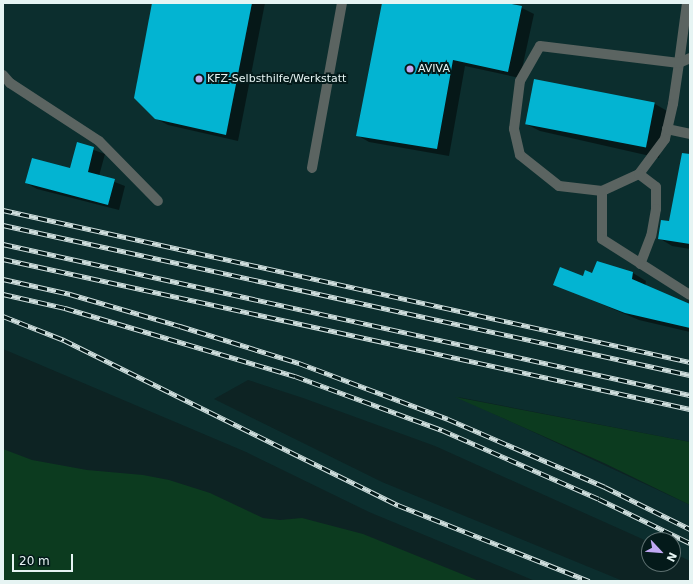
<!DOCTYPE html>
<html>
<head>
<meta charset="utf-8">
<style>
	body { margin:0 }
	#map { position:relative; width:693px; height:584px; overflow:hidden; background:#0d2323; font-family:"DejaVu Sans",sans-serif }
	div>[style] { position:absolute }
	.built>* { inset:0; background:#0c2e2e }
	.green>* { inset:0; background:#0c3b1f }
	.shadow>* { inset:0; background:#0007 }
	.building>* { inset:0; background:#03b4d2; transform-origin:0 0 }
	.service>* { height:10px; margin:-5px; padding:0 5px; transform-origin:5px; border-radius:5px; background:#5b6461 }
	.rail>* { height:4.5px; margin-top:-2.25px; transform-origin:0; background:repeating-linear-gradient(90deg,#041a1a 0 9px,#cfdedd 0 18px); box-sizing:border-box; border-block:1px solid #cfdedd }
	.dots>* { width:11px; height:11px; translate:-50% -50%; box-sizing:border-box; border:2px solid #041a1a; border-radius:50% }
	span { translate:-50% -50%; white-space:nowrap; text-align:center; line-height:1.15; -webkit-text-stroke:4px #041a1a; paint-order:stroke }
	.poi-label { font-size:11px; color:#e6f4f3 }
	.left { translate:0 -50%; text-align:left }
	.frame { position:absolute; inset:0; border:4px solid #e6f4f3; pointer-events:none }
	.north { position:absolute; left:641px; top:532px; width:40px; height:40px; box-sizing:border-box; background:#041a1a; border:1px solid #5e7171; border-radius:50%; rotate:116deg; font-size:11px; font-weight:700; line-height:16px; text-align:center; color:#e6f4f3 }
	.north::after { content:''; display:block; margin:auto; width:14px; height:18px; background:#c0a8f3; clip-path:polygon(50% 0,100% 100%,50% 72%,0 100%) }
	.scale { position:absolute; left:12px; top:554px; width:61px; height:18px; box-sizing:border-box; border:2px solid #e6f4f3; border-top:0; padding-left:5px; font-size:12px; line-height:14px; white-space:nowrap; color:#e6f4f3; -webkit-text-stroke:3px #041a1a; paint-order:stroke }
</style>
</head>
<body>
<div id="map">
	<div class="built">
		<i style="clip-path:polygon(3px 3px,690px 3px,690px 442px,458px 397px,690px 505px,690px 561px,673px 553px,673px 540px,649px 542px,435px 446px,303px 398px,248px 380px,214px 399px,382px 482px,623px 581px,535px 581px,369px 512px,246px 452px,3px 349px)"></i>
	</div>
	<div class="green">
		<i style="clip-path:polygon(455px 397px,690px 442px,690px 505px,604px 463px)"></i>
		<i style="clip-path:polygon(3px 449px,32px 460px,87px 470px,143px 475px,169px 480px,210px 493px,263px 518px,280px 520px,302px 518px,363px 534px,479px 581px,3px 581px)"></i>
	</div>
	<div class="shadow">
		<i style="clip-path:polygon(153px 3px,265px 3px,238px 141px,168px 125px,155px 118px)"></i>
		<i style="clip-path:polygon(383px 3px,512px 3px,534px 14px,520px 78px,465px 66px,449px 156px,369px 142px,357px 135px)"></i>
		<i style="clip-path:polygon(535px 80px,655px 104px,669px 112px,659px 158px,540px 131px,526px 124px)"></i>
		<i style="clip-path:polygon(77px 144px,105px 154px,99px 176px,125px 186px,119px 210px,37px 189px,26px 183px,71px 169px)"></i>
		<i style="clip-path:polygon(690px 175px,690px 249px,672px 246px,659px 238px,670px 223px)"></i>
		<i style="clip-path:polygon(597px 262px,633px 273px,646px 281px,645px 286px,690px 305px,690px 332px,639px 320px,554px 284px,593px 274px)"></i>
	</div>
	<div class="building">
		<i style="clip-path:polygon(152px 3px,252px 3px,226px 135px,155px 119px,134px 98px)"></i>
		<i style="clip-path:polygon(382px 3px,507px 3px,522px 6px,508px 72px,453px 60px,437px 149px,356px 136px)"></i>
		<i style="left:534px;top:79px;width:123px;height:46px;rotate:11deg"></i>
		<i style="clip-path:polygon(77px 142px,94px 147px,88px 172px,115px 179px,108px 205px,25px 183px,32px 158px,70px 168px)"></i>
		<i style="clip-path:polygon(682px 153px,690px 154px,690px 244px,658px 239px,661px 220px,669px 221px)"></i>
		<i style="clip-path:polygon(597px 261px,633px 272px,632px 279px,690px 304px,690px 328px,625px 313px,553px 285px,560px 267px,583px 276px,585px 270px,592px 273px)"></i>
	</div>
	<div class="service">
		<i style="left:687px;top:3px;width:61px;rotate:97.6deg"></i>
		<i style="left:679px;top:63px;width:41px;rotate:98.3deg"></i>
		<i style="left:673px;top:104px;width:36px;rotate:103deg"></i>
		<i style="left:665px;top:139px;width:44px;rotate:126.6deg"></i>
		<i style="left:639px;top:174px;width:41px;rotate:155.3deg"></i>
		<i style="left:602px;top:191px;width:43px;rotate:-173.4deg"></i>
		<i style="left:559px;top:186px;width:50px;rotate:-141.5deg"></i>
		<i style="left:520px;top:155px;width:27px;rotate:-103deg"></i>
		<i style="left:514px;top:129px;width:48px;rotate:-82.9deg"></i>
		<i style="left:520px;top:81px;width:40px;rotate:-60.3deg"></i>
		<i style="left:540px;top:46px;width:140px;rotate:7deg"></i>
		<i style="left:679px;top:63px;width:12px;rotate:-24deg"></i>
		<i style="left:3px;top:75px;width:11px;rotate:49deg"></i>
		<i style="left:10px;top:83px;width:106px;rotate:33.1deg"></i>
		<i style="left:99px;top:141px;width:84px;rotate:45.5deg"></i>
		<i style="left:667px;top:129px;width:24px;rotate:12deg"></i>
		<i style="left:312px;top:168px;width:168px;rotate:-79.7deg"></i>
		<i style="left:639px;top:174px;width:21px;rotate:37deg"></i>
		<i style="left:656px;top:187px;width:22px;rotate:90deg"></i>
		<i style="left:656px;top:209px;width:27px;rotate:100deg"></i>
		<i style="left:651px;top:236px;width:30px;rotate:111deg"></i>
		<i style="left:602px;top:191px;width:48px;rotate:90deg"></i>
		<i style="left:602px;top:239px;width:104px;rotate:32.5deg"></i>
	</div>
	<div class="rail">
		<i style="left:3px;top:210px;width:704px;rotate:12.48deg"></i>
		<i style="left:3px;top:225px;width:703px;rotate:12.32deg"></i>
		<i style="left:3px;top:244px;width:703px;rotate:12.4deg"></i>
		<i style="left:3px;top:259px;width:703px;rotate:12.32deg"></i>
		<i style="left:3px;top:279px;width:69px;rotate:12.6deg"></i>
		<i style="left:70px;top:294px;width:115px;rotate:16.2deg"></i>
		<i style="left:180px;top:326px;width:125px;rotate:17.3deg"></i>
		<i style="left:299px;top:363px;width:159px;rotate:20.6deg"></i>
		<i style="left:448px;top:419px;width:171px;rotate:23.4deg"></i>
		<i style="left:605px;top:487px;width:95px;rotate:26.3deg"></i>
		<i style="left:3px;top:294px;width:64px;rotate:12.7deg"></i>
		<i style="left:65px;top:308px;width:240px;rotate:16.5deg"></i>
		<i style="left:295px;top:376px;width:157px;rotate:20.2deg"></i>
		<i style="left:442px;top:430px;width:171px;rotate:23.7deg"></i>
		<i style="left:599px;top:499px;width:101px;rotate:25.8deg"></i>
		<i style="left:3px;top:316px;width:66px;rotate:21.5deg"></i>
		<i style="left:64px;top:340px;width:373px;rotate:26.3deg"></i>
		<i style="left:398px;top:505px;width:206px;rotate:21.7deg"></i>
	</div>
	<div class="dots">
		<i style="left:410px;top:69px;background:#c0a8f3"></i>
		<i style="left:199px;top:79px;background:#c0a8f3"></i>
	</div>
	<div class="poi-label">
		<span class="left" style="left:418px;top:69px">AVIVA</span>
		<span class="left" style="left:207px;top:79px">KFZ-Selbsthilfe/Werkstatt</span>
	</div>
	<div class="frame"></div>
	<div class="north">N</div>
	<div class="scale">20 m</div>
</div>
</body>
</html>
